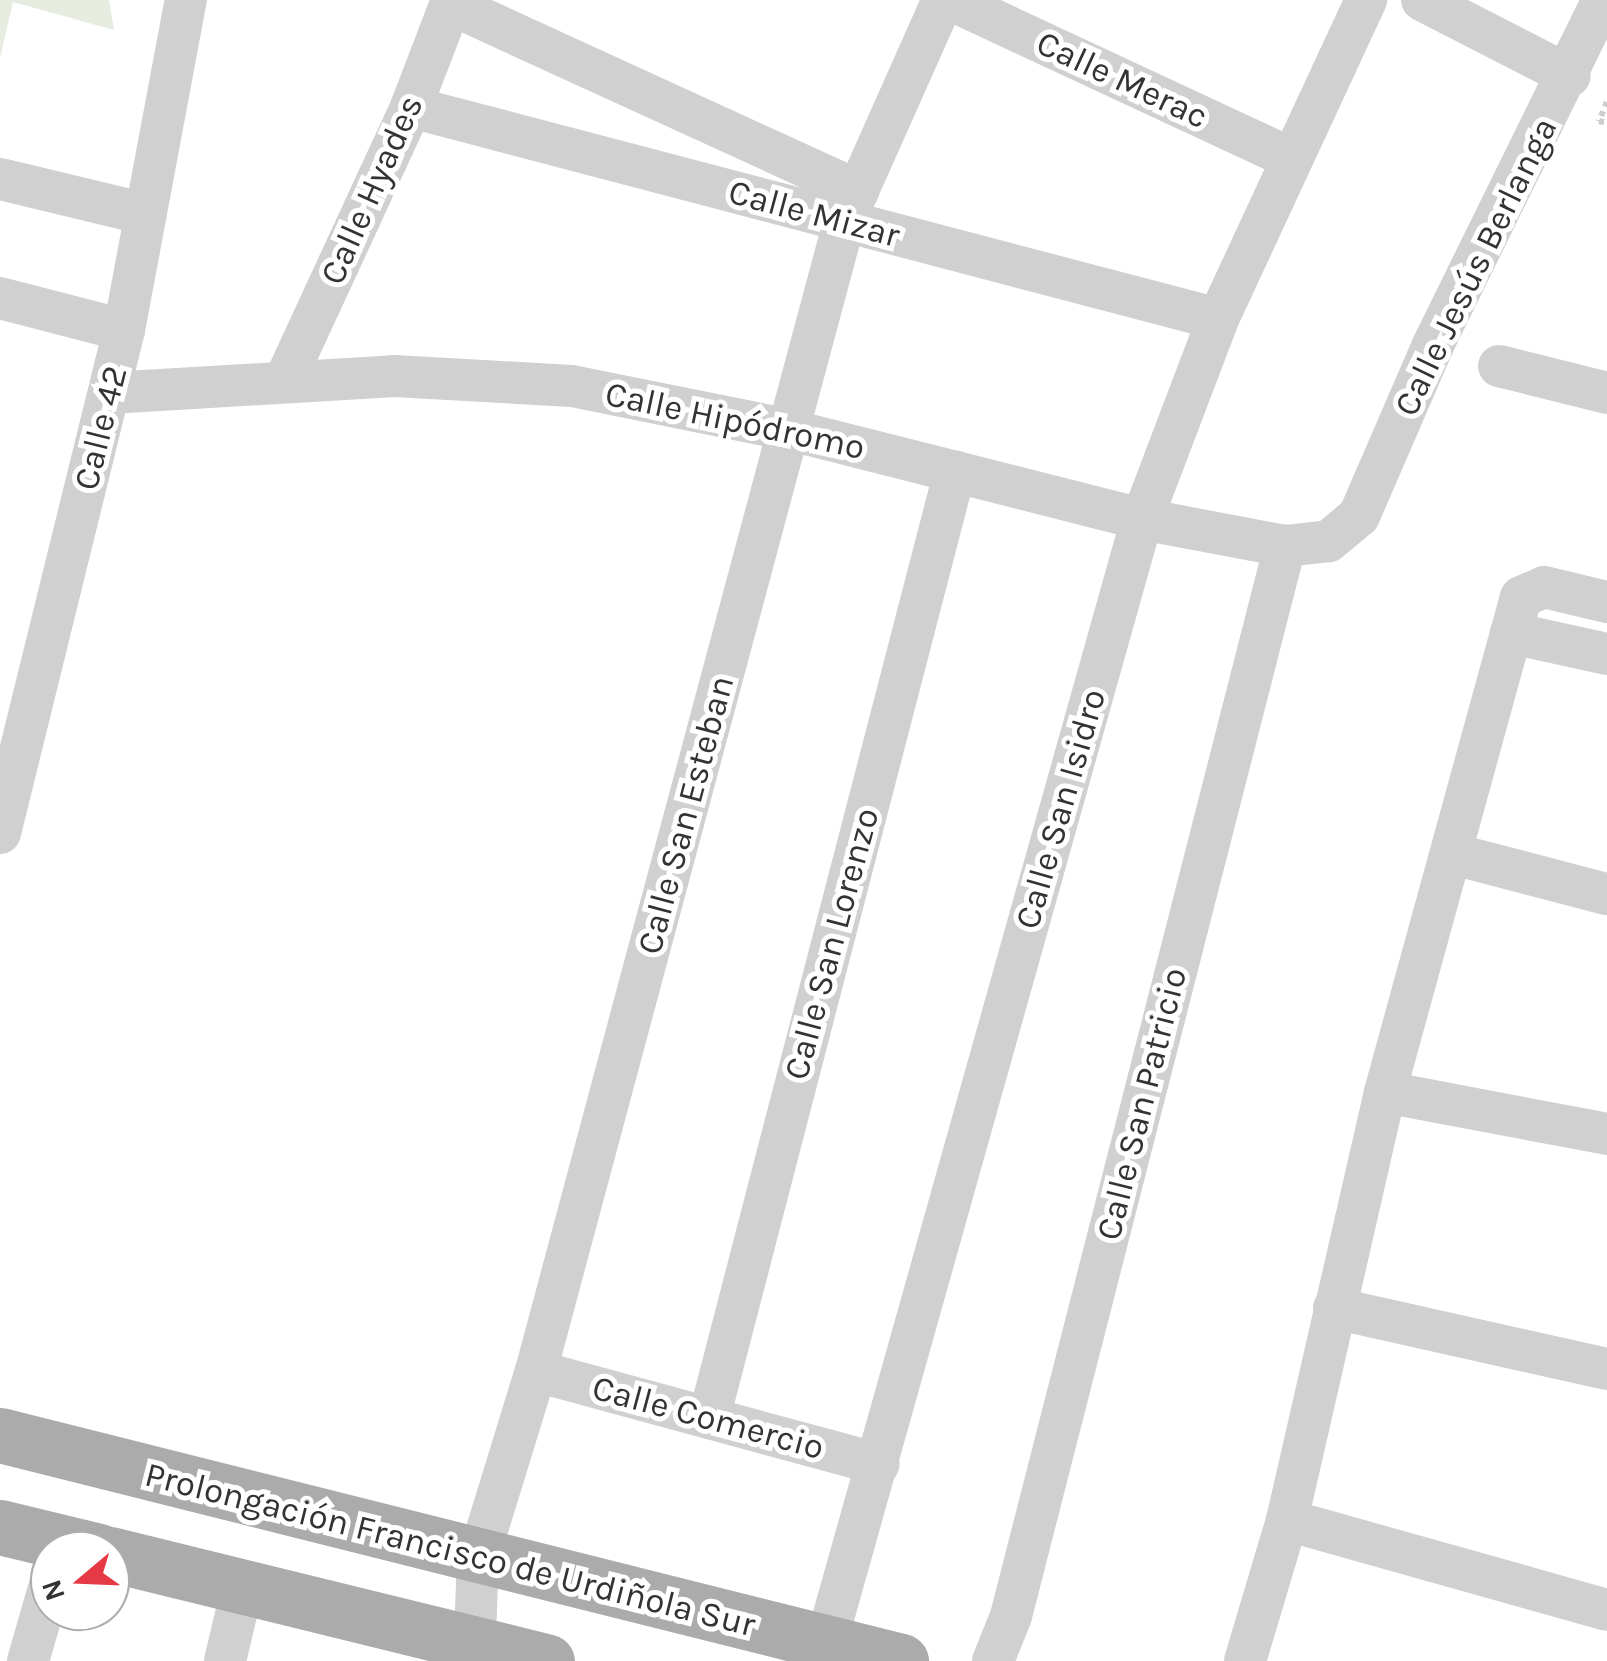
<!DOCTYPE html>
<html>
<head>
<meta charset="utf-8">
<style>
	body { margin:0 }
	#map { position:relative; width:1607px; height:1661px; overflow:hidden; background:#fff; font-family:Karla,sans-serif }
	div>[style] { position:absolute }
	.green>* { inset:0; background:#e6ecdf }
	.path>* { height:6px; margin-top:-3px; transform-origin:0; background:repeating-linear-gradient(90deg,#cdcdcd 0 5px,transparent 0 10px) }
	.minor>* { height:42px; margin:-21px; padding:0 21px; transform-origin:21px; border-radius:21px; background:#d0d0d0 }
	.major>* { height:55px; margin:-27.5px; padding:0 27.5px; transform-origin:27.5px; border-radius:27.5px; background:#ababab }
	span { translate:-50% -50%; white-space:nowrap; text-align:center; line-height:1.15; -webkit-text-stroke:10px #fff; paint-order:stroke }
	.street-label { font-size:35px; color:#333 }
	.north { position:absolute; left:30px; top:1531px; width:100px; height:100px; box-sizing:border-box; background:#fff; border:2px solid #adadad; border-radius:50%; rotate:251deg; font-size:28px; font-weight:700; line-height:40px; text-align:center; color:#333 }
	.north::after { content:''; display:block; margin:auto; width:35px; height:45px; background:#e63946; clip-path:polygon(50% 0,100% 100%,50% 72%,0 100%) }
</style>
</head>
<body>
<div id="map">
	<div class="green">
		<i style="clip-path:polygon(0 0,109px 0,114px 30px,13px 2px,0 58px)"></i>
	</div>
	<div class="path">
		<i style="left:1607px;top:102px;width:21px;rotate:113deg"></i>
		<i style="left:1599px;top:121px;width:8px;rotate:14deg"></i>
	</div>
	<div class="minor">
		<i style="left:951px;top:0;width:376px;rotate:25deg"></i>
		<i style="left:1422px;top:0;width:166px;rotate:27.2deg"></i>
		<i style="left:450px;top:4px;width:449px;rotate:24.6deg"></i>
		<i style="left:411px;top:107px;width:834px;rotate:14.72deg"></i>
		<i style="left:0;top:179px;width:150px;rotate:13.5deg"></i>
		<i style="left:0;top:298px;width:128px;rotate:14.5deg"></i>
		<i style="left:1499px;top:366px;width:111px;rotate:14deg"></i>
		<i style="left:286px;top:378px;width:298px;rotate:-65.2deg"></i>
		<i style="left:411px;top:107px;width:115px;rotate:-69deg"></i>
		<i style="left:110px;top:393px;width:285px;rotate:-3.4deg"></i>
		<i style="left:394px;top:376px;width:178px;rotate:3.2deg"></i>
		<i style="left:572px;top:386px;width:222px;rotate:11.4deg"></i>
		<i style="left:790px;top:430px;width:363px;rotate:14.2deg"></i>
		<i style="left:1142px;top:519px;width:146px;rotate:10.7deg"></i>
		<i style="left:1285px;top:546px;width:44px;rotate:-6.5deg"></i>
		<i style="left:1329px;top:541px;width:39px;rotate:-40deg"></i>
		<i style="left:1359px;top:516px;width:186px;rotate:-66.6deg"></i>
		<i style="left:1433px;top:345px;width:385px;rotate:-63.8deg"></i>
		<i style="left:1511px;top:633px;width:98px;rotate:12.3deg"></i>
		<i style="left:0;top:833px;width:518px;rotate:-76.15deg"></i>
		<i style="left:124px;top:330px;width:336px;rotate:-79.4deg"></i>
		<i style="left:1453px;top:854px;width:159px;rotate:14.6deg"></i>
		<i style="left:1385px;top:1092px;width:226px;rotate:10.7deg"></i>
		<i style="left:1334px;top:1308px;width:280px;rotate:12.6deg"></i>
		<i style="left:536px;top:1371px;width:355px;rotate:15.2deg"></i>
		<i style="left:709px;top:1418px;width:978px;rotate:-75.44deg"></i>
		<i style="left:1287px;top:1520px;width:332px;rotate:15.7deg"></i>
		<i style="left:826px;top:1643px;width:1168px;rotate:-74.3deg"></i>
		<i style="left:1142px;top:519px;width:214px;rotate:-69.2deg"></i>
		<i style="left:1218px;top:319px;width:352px;rotate:-65.1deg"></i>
		<i style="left:28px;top:1661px;width:79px;rotate:-73.9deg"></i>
		<i style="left:225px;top:1661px;width:78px;rotate:-76.7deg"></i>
		<i style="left:474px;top:1661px;width:102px;rotate:-87.8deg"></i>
		<i style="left:478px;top:1559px;width:197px;rotate:-72.9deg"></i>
		<i style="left:536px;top:1371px;width:1190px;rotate:-74.99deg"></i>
		<i style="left:844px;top:222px;width:243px;rotate:-66deg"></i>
		<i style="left:993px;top:1661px;width:48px;rotate:-68.2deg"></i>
		<i style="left:1011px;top:1616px;width:1105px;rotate:-75.64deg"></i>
		<i style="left:1245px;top:1661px;width:147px;rotate:-73.4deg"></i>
		<i style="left:1287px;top:1520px;width:439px;rotate:-77.1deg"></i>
		<i style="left:1385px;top:1092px;width:513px;rotate:-74.64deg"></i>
		<i style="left:1521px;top:597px;width:25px;rotate:-23deg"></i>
		<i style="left:1544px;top:587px;width:65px;rotate:13.4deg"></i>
	</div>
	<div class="major">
		<i style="left:0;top:1435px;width:929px;rotate:14.08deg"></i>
		<i style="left:0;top:1527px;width:102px;rotate:13.6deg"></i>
		<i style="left:110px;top:1554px;width:450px;rotate:13.8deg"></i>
	</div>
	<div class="street-label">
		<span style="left:1122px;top:80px;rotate:25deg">Calle Merac</span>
		<span style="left:372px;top:190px;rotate:-66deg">Calle Hyades</span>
		<span style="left:814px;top:214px;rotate:15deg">Calle Mizar</span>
		<span style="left:1476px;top:267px;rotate:-64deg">Calle Jesús Berlanga</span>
		<span style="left:735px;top:421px;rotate:12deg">Calle Hipódromo</span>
		<span style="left:101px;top:428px;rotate:-76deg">Calle 42</span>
		<span style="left:1061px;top:809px;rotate:-74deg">Calle San Isidro</span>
		<span style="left:686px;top:815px;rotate:-75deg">Calle San Esteban</span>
		<span style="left:832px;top:944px;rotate:-75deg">Calle San Lorenzo</span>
		<span style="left:1142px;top:1104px;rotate:-76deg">Calle San Patricio</span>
		<span style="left:708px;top:1418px;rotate:15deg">Calle Comercio</span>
		<span style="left:450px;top:1550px;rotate:14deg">Prolongación Francisco de Urdiñola Sur</span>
	</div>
	<div class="north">N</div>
</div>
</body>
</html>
